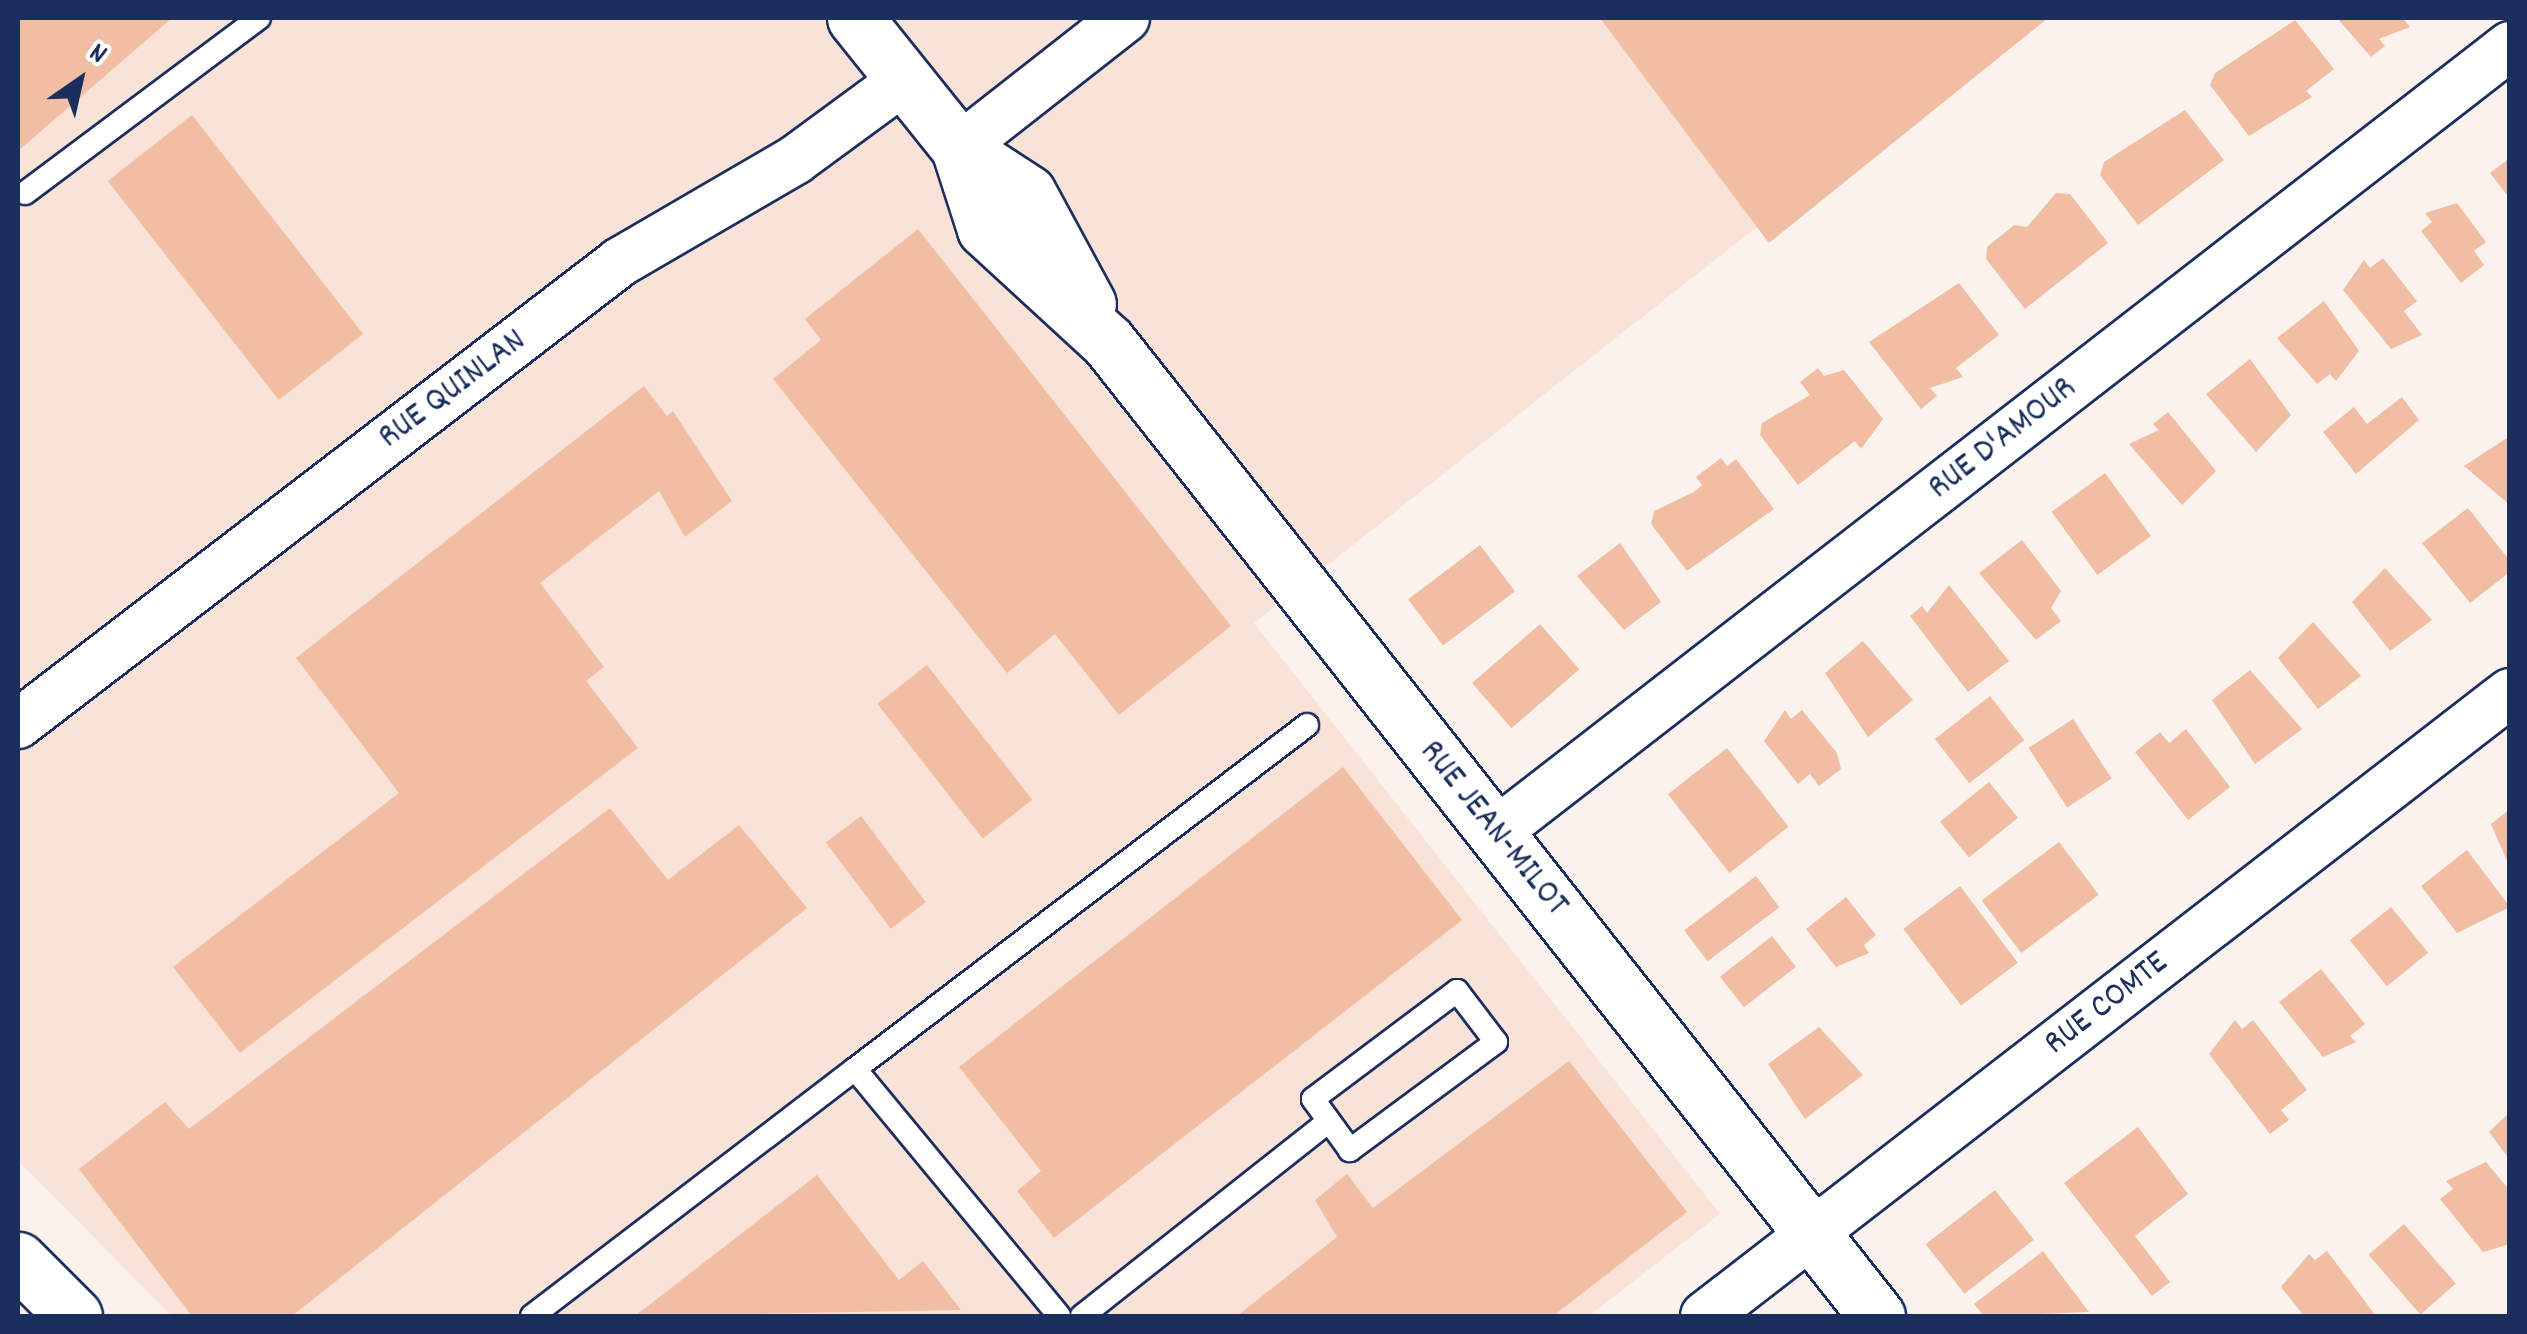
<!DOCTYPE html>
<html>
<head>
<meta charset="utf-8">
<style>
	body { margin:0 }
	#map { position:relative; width:2527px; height:1334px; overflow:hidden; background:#fcf2ed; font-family:Dekko,sans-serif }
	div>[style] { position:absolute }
	.built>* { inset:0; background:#f9e2d7 }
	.building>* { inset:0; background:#f2bea3; transform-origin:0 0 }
	.roads { filter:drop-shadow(2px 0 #1b2f5e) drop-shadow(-2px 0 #1b2f5e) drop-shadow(0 2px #1b2f5e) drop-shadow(0 -2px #1b2f5e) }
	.lane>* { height:22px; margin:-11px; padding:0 11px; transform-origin:11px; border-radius:11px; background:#fff }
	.street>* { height:48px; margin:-24px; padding:0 24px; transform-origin:24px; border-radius:24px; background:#fff }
	.secondary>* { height:55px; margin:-27.5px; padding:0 27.5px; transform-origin:27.5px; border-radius:27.5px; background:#fff }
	span { translate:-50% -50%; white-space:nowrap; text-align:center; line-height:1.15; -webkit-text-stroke:10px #fff; paint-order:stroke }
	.street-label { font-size:35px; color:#1b2f5e }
	.frame { position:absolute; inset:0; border:20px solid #1b2f5e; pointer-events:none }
	.north { position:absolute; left:30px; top:30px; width:100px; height:100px; -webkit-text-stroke:8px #fff; paint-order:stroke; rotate:34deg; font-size:28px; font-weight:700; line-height:40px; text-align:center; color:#1b2f5e }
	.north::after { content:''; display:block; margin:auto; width:35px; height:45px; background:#1b2f5e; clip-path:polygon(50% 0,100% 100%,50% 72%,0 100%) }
</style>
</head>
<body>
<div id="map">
	<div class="built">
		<i style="clip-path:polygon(18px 18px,2022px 18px,1254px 623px,1720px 1214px,1589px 1316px,172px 1316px,18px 1161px)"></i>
	</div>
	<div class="building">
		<i style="clip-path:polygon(18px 18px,172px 18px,18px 151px)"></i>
		<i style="clip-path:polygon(1600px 18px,2048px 18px,1769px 243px)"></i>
		<i style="clip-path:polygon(2337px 18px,2403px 18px,2410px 27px,2379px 39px,2385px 46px,2371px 57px)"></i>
		<i style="clip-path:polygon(2295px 20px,2334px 69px,2306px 91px,2312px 97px,2249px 136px,2210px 85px,2215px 73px)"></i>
		<i style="clip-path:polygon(2185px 110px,2224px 160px,2138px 225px,2100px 175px,2104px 162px)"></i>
		<i style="left:192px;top:115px;width:278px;height:107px;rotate:52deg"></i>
		<i style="clip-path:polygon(2510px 158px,2510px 199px,2490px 173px)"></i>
		<i style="clip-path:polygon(2056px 193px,2070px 194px,2108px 243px,2025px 309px,1986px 259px,1987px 247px,2014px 225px,2027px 227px)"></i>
		<i style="clip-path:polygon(2457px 203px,2486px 242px,2474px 251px,2484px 265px,2461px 283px,2421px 231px,2432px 222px,2425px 213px)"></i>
		<i style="clip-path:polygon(918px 229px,1231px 626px,1119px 715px,1055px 634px,1007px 673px,773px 379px,821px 340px,805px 319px)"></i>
		<i style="clip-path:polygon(2383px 258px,2417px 301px,2404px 311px,2422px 335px,2391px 349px,2343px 290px,2364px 260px,2370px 268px)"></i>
		<i style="clip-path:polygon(1959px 283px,1999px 335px,1956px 368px,1963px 377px,1930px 388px,1937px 396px,1921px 409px,1869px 342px)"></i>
		<i style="clip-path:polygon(2324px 301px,2359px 351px,2336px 381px,2330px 374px,2317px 384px,2277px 338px)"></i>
		<i style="clip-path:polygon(2250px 359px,2291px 415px,2256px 452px,2206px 394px)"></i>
		<i style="clip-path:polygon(1818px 368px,1824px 376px,1844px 370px,1883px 419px,1861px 449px,1855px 441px,1798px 485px,1760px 435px,1762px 423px,1810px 395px,1800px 382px)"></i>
		<i style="clip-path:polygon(644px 386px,667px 416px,673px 411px,732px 501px,685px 537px,659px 491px,540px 583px,604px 667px,586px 681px,638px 748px,240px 1053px,173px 967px,399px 793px,296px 658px)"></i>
		<i style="clip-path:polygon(2402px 397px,2419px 420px,2356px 474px,2323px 432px,2354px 407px,2367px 424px)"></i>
		<i style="clip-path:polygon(2168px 412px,2216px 471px,2182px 505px,2129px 444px,2159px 430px,2153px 424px)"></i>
		<i style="clip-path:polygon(2510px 436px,2510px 505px,2464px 466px)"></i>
		<i style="clip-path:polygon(1721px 458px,1727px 466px,1736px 459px,1774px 509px,1687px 571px,1651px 524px,1654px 511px,1694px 492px,1702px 485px,1696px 477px)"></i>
		<i style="left:2105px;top:473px;width:78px;height:66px;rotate:54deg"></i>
		<i style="clip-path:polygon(2468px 508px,2510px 561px,2510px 572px,2470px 603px,2422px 543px)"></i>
		<i style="clip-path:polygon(2022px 540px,2061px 591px,2051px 608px,2061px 621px,2036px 640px,1979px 573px)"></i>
		<i style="clip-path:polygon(1620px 543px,1661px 602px,1624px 630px,1577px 576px)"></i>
		<i style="left:1480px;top:545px;width:58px;height:90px;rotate:53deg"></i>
		<i style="clip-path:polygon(2385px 568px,2432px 620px,2390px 651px,2352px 602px)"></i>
		<i style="clip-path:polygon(1949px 585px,2009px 661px,1968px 692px,1910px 616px,1922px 606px,1927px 613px)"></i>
		<i style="clip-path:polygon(2313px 622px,2361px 676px,2318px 709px,2278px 658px)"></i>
		<i style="left:1540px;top:624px;width:60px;height:90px;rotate:49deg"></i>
		<i style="clip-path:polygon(1863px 641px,1913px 700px,1868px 737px,1825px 673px)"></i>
		<i style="left:927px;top:665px;width:171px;height:63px;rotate:52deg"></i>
		<i style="clip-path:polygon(2250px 670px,2302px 729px,2255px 764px,2212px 700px)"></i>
		<i style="left:1990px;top:696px;width:56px;height:70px;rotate:52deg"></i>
		<i style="clip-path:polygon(1785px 710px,1791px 719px,1802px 710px,1837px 753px,1841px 769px,1819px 786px,1810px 774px,1798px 784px,1764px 741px)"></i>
		<i style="left:2073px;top:719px;width:71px;height:53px;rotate:57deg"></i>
		<i style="clip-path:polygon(2186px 729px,2230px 787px,2188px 820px,2135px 752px,2160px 732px,2169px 743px)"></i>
		<i style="left:1727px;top:748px;width:100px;height:75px;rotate:52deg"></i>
		<i style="clip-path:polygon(1343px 767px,1462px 920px,1054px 1238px,1017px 1191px,1041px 1171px,959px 1067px)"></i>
		<i style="left:1989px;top:782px;width:46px;height:63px;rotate:51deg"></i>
		<i style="clip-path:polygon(610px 808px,668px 880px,739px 825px,807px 908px,292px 1316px,192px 1316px,79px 1169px,165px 1102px,189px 1129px)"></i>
		<i style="clip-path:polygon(2510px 809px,2510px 859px,2507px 861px,2491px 824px)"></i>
		<i style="left:861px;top:816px;width:108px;height:44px;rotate:53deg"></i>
		<i style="left:2059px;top:842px;width:66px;height:97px;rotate:53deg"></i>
		<i style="clip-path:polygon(2467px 850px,2510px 907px,2457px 933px,2421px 886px)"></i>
		<i style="left:1756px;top:876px;width:39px;height:90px;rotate:53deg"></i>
		<i style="left:1960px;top:886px;width:96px;height:71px;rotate:53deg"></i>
		<i style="clip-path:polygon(1846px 897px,1876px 935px,1864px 945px,1869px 953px,1836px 967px,1806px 929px)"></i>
		<i style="left:2391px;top:907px;width:59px;height:53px;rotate:51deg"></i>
		<i style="left:1772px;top:936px;width:39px;height:66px;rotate:52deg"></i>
		<i style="clip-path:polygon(2321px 969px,2365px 1024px,2350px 1036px,2356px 1042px,2323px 1057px,2279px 1002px)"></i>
		<i style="clip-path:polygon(2235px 1020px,2242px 1029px,2253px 1020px,2307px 1090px,2281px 1110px,2289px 1120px,2270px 1134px,2209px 1054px)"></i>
		<i style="clip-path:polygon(1819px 1027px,1863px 1075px,1805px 1119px,1768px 1064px)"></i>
		<i style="clip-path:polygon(1569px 1061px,1687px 1212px,1553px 1316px,1237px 1316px,1337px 1237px,1315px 1200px,1347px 1174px,1373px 1208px)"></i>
		<i style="clip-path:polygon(2510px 1112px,2510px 1160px,2489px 1132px)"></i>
		<i style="clip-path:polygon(2138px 1127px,2188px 1194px,2135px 1236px,2170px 1282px,2152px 1296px,2064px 1183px)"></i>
		<i style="clip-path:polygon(2486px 1162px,2510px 1191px,2510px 1244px,2483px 1252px,2440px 1199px,2453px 1189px,2446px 1181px)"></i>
		<i style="clip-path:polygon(817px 1175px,899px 1280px,923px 1261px,961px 1310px,635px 1316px)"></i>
		<i style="left:1995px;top:1190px;width:63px;height:88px;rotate:52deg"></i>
		<i style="left:2404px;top:1224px;width:79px;height:47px;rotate:49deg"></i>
		<i style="clip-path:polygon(2043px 1251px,2089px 1312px,1984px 1316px,1974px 1304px)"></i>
		<i style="clip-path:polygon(2327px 1251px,2376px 1316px,2304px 1316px,2281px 1287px,2309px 1254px,2315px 1260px)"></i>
	</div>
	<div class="roads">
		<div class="lane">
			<i style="left:25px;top:193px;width:292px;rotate:-36.8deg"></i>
			<i style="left:1457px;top:991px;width:64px;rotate:52.6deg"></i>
			<i style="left:1496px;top:1042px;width:182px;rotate:143.5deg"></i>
			<i style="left:1350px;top:1150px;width:63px;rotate:-126deg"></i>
			<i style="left:1313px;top:1099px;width:180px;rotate:-36.9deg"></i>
			<i style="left:855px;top:1069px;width:568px;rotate:-37.27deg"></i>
			<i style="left:532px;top:1316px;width:407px;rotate:-37.4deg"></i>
			<i style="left:855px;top:1069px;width:320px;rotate:50.4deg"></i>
			<i style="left:1082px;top:1316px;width:310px;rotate:-38.3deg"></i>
		</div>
		<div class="street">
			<i style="left:959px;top:148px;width:211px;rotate:-38.1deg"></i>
			<i style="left:18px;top:724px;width:759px;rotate:-37.5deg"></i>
			<i style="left:620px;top:262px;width:203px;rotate:-30.2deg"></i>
			<i style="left:795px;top:160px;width:135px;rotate:-36.3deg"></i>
			<i style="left:1496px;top:832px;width:1283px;rotate:-37.78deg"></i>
			<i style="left:1705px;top:1316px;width:1018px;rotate:-37.74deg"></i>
		</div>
		<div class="secondary">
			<i style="left:855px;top:18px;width:166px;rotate:51.3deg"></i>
			<i style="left:959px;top:148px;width:82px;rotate:33.1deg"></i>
			<i style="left:1028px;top:193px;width:126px;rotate:61.6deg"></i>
			<i style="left:959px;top:148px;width:85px;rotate:72.2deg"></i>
			<i style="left:985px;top:229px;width:167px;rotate:42.6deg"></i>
			<i style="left:1108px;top:342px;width:1241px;rotate:51.71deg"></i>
			<i style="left:18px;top:1260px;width:79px;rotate:45deg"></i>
		</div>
	</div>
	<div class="street-label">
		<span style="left:453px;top:390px;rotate:-37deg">RUE QUINLAN</span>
		<span style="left:2003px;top:439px;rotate:-38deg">RUE D'AMOUR</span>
		<span style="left:1493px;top:829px;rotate:51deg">RUE JEAN-MILOT</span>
		<span style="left:2107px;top:1004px;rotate:-38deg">RUE COMTE</span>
	</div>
	<div class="frame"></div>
	<div class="north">N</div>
</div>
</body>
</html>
